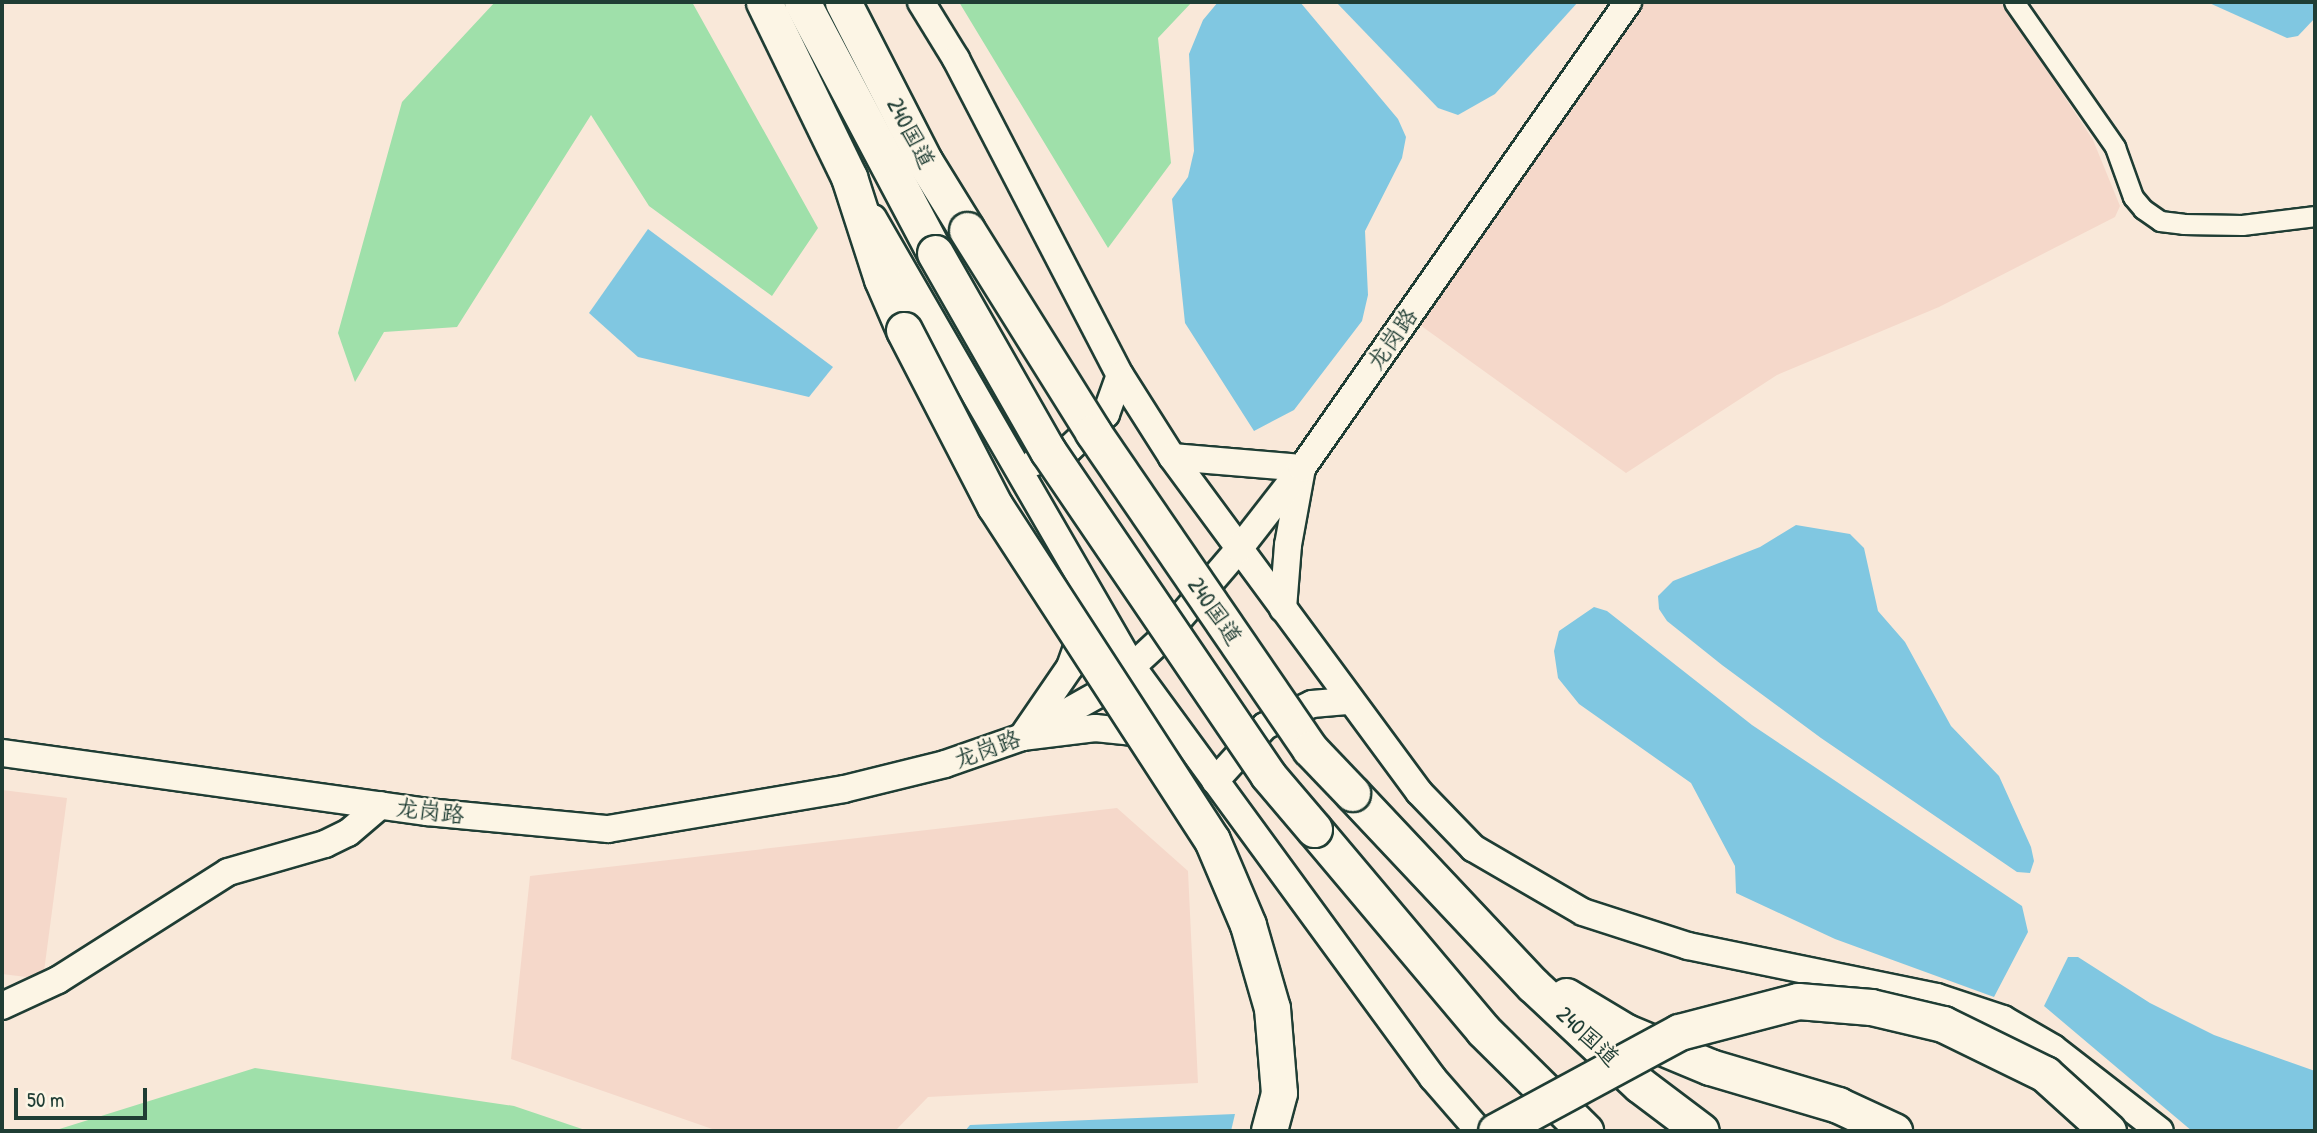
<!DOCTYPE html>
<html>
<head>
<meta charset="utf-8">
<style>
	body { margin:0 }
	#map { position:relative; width:2317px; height:1133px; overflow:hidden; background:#f9e8d9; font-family:"Patrick Hand","LXGW WenKai TC",sans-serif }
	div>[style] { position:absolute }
	.built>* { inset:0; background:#f5d8ca }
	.green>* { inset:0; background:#9fe0aa }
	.water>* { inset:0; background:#80c7e1 }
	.roads { filter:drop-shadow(2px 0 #1f3d34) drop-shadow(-2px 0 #1f3d34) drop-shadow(0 2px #1f3d34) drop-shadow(0 -2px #1f3d34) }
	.street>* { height:19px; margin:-9.5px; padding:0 9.5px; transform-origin:9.5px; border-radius:9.5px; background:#fcf5e5 }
	.secondary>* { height:26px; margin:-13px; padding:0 13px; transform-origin:13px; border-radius:13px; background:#fcf5e5 }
	.highway>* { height:35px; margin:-17.5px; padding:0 17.5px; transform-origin:17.5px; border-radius:17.5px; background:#fcf5e5 }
	.bridges { filter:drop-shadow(2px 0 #1f3d34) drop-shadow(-2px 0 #1f3d34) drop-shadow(0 2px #1f3d34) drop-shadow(0 -2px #1f3d34) }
	.highway-bridge>* { height:35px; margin:-17.5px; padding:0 17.5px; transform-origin:17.5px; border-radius:17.5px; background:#fcf5e5 }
	span { translate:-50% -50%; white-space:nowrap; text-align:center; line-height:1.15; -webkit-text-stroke:5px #fcf5e5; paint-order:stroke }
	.street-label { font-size:23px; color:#1f3d34 }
	.frame { position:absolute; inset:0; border:4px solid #1f3d34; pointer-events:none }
	.scale { position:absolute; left:14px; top:1088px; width:133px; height:32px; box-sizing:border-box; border:4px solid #1f3d34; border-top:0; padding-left:9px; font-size:21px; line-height:24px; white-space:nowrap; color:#1f3d34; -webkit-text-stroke:5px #fcf5e5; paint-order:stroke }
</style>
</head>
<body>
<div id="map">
	<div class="built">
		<i style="clip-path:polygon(1641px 2px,2002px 2px,2093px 140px,2120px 206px,2115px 217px,1939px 307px,1777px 375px,1626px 473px,1420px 325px)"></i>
		<i style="clip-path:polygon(2px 790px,67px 798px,43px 979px,2px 974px)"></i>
		<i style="clip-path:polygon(1117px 808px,1188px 871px,1198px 1083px,928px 1097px,895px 1131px,718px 1131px,511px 1059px,530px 876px)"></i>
	</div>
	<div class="green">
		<i style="clip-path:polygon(495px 2px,692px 2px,818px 228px,772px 296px,649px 206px,591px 115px,457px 327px,384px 332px,355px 382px,338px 333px,402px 102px)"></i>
		<i style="clip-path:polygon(959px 2px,1192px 2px,1158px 38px,1171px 163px,1108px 248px)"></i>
		<i style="clip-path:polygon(255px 1068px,514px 1106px,588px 1131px,53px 1131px)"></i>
	</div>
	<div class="water">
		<i style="clip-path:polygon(1218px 2px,1300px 2px,1398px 119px,1406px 137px,1402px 158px,1365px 231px,1368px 295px,1362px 321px,1294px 410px,1254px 431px,1185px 323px,1172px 199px,1188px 177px,1194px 151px,1189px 54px,1203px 20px)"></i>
		<i style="clip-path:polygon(1336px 2px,1578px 2px,1495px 94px,1458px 115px,1438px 108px)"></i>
		<i style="clip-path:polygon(2207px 2px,2315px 2px,2315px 18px,2298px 36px,2287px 38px)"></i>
		<i style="clip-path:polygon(648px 229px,833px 367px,809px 397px,638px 357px,589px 313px)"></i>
		<i style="clip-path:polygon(1796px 525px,1850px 534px,1864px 548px,1878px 611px,1905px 642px,1951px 726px,1999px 776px,2031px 847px,2034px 861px,2030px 873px,2017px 872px,1821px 738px,1722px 665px,1667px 621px,1659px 609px,1658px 596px,1673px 581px,1760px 547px)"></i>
		<i style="clip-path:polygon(1594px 607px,1607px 611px,1752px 725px,2022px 906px,2028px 932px,1994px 997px,1835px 939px,1736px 893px,1735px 866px,1691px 783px,1579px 704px,1558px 678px,1554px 651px,1559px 631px)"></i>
		<i style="clip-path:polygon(2068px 957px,2078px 957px,2150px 1003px,2214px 1035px,2315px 1071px,2315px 1131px,2192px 1131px,2044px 1006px)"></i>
		<i style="clip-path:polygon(1235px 1114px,1231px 1131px,965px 1131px,970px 1125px)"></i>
	</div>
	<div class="roads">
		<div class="street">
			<i style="left:2014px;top:2px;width:177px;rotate:55.1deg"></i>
			<i style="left:2115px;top:147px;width:53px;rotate:70.2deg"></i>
			<i style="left:2133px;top:197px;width:16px;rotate:50deg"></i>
			<i style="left:2143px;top:209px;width:21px;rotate:35deg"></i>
			<i style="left:2160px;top:221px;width:23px;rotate:7deg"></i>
			<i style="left:2183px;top:224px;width:59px;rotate:1deg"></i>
			<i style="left:2242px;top:225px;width:74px;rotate:-7deg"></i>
		</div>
		<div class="secondary">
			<i style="left:921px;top:2px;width:67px;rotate:58.4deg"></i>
			<i style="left:956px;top:59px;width:356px;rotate:62.6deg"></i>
			<i style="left:1120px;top:375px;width:97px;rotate:57.6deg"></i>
			<i style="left:1172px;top:457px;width:416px;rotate:53.6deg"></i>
			<i style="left:1419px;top:792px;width:78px;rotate:46deg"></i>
			<i style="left:1473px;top:848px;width:127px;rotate:30.2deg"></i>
			<i style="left:1583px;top:912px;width:110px;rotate:17.9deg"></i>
			<i style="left:1688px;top:946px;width:254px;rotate:11.6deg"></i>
			<i style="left:1937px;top:997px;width:70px;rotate:18.4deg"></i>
			<i style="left:2003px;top:1019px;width:58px;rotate:30.1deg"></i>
			<i style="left:2053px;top:1048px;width:135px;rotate:37.8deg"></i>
			<i style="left:873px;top:218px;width:520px;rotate:59.98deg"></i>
			<i style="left:1133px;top:668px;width:508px;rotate:53.81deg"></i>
			<i style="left:1433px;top:1078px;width:70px;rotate:49deg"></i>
			<i style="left:1172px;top:457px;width:130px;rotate:4.8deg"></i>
			<i style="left:1302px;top:468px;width:78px;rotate:100.3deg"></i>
			<i style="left:1288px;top:545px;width:64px;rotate:94.5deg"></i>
			<i style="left:1035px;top:462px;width:36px;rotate:-21deg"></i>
			<i style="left:1069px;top:449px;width:51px;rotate:-43.4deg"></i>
			<i style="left:1106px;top:414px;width:41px;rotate:-70.3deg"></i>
			<i style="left:1085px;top:625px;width:45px;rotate:109.7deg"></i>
			<i style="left:1070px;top:667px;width:85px;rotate:124.4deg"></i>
			<i style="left:1022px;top:737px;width:74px;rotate:-7deg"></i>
			<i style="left:1095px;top:728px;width:59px;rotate:5.8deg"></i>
			<i style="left:2px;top:753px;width:429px;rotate:7.9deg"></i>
			<i style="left:427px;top:812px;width:182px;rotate:5.4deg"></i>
			<i style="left:608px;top:829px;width:239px;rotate:-9.6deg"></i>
			<i style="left:844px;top:789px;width:104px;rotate:-13.9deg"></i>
			<i style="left:945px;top:764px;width:82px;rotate:-19.3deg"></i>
			<i style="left:1022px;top:737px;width:98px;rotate:-29.2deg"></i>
			<i style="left:1108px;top:689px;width:72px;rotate:-42.8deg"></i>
			<i style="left:1161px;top:640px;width:120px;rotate:-49.4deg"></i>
			<i style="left:1239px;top:549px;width:103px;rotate:-52.1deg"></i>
			<i style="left:1302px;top:468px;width:569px;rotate:-55.02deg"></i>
			<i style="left:1215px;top:781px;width:74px;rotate:-47.7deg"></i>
			<i style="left:1265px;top:726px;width:52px;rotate:-25.1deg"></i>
			<i style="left:1312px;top:704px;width:38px;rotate:-5deg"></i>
			<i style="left:2px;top:1006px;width:62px;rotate:-24.9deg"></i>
			<i style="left:58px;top:980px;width:201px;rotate:-32.4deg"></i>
			<i style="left:228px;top:872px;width:101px;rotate:-16.1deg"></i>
			<i style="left:325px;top:844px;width:25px;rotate:-26deg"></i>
			<i style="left:348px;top:833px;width:43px;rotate:-40.3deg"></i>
		</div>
		<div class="highway">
			<i style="left:764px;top:2px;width:195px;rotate:64.1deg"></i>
			<i style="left:849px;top:177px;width:107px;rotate:72.1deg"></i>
			<i style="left:882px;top:279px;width:56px;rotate:66.7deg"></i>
			<i style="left:802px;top:2px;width:284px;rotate:62.1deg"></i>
			<i style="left:843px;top:2px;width:180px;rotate:62.9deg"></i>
			<i style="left:925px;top:162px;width:80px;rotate:58.3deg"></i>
			<i style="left:1352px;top:793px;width:264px;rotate:46.7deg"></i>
			<i style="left:1533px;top:985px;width:146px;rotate:43.1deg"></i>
			<i style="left:1640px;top:1085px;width:76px;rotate:37deg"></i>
			<i style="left:1314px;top:829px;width:263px;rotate:49.9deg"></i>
			<i style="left:1483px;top:1030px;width:144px;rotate:44.7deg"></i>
			<i style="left:1566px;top:996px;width:70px;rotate:31deg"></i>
			<i style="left:1626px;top:1032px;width:91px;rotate:22.6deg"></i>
			<i style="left:1710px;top:1067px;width:134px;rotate:16.5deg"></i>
			<i style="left:1838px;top:1105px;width:62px;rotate:24.9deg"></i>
		</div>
	</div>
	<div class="bridges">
		<div class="highway-bridge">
			<i style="left:967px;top:230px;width:238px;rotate:58deg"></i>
			<i style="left:1093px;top:432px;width:384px;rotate:55.6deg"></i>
			<i style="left:1310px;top:749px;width:61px;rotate:46.3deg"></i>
			<i style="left:935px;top:253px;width:228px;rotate:60.3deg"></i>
			<i style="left:1048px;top:451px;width:392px;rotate:55.8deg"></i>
			<i style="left:1268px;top:775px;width:71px;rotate:49.6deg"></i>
			<i style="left:904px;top:330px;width:198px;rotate:62.7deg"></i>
			<i style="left:995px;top:506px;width:398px;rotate:57deg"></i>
			<i style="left:1212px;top:840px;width:92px;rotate:67deg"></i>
			<i style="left:1248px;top:925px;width:86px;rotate:73.9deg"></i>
			<i style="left:1272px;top:1008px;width:85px;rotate:85.3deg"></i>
			<i style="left:1279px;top:1093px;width:39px;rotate:105deg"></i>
			<i style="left:1496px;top:1131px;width:208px;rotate:-28.4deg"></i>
			<i style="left:1679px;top:1032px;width:123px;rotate:-14.6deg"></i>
			<i style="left:1798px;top:1001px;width:73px;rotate:4.7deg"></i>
			<i style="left:1871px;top:1007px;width:74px;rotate:13.3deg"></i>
			<i style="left:1943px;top:1024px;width:114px;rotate:26.1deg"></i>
			<i style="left:2045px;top:1074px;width:85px;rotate:42.1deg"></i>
		</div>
	</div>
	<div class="street-label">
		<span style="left:911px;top:133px;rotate:62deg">240国道</span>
		<span style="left:1392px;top:339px;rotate:-55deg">龙岗路</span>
		<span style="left:1215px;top:611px;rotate:55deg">240国道</span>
		<span style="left:987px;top:749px;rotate:-20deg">龙岗路</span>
		<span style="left:430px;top:811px;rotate:7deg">龙岗路</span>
		<span style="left:1588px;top:1036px;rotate:43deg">240国道</span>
	</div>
	<div class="frame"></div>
	<div class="scale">50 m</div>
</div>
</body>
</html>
